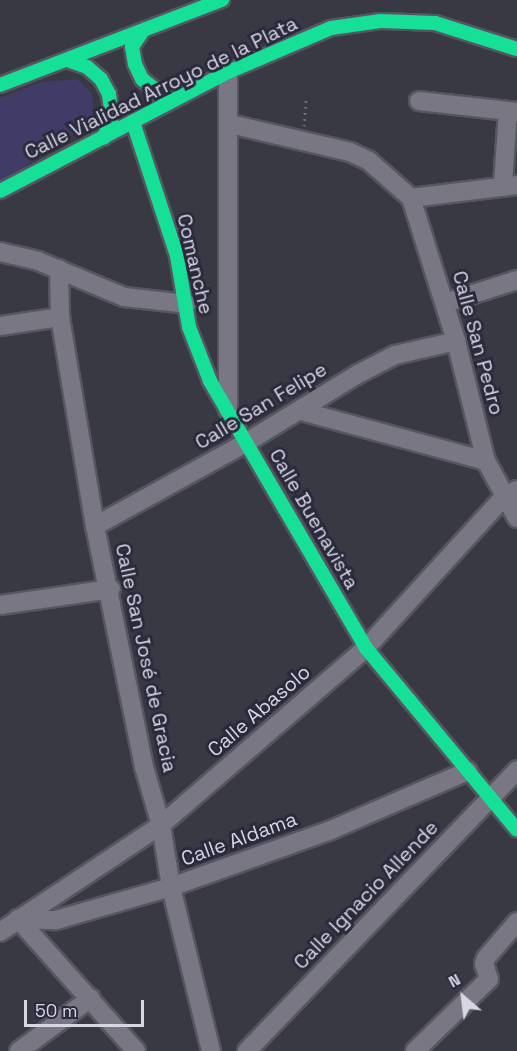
<!DOCTYPE html>
<html>
<head>
<meta charset="utf-8">
<style>
	body { margin:0 }
	#map { position:relative; width:517px; height:1051px; overflow:hidden; background:#393944; font-family:"Space Grotesk",sans-serif }
	div>[style] { position:absolute }
	.green>* { inset:0; background:#413b67 }
	.path>* { height:3px; margin-top:-1.5px; transform-origin:0; background:repeating-linear-gradient(90deg,#6f6f79 0 1.5px,transparent 0 6px) }
	.roads { filter:drop-shadow(2px 0 #565660) drop-shadow(-2px 0 #565660) drop-shadow(0 2px #565660) drop-shadow(0 -2px #565660) }
	.street>* { height:18px; margin:-9px; padding:0 9px; transform-origin:9px; border-radius:9px; background:#787783 }
	.fast>* { height:14px; margin:-7px; padding:0 7px; transform-origin:7px; border-radius:7px; background:#16e098 }
	span { translate:-50% -50%; white-space:nowrap; text-align:center; line-height:1.15; -webkit-text-stroke:6px #2b2a3d; paint-order:stroke }
	.street-label { font-size:20px; color:#d7d7e4 }
	.north { position:absolute; left:433px; top:967px; width:60px; height:60px; -webkit-text-stroke:4px #2b2a3d; paint-order:stroke; rotate:332deg; font-size:16px; font-weight:700; line-height:24px; text-align:center; color:#d7d7e4 }
	.north::after { content:''; display:block; margin:auto; width:21px; height:27px; background:#d7d7e4; clip-path:polygon(50% 0,100% 100%,50% 72%,0 100%) }
	.scale { position:absolute; left:24px; top:1000px; width:120px; height:27px; box-sizing:border-box; border:3px solid #d7d7e4; border-top:0; padding-left:8px; font-size:18px; line-height:21px; white-space:nowrap; color:#d7d7e4; -webkit-text-stroke:4px #2b2a3d; paint-order:stroke }
</style>
</head>
<body>
<div id="map">
	<div class="green">
		<i style="clip-path:polygon(77px 79px,92px 93px,94px 121px,0 183px,0 98px,41px 82px)"></i>
	</div>
	<div class="path">
		<i style="left:304px;top:126px;width:28px;rotate:-86deg"></i>
	</div>
	<div class="roads">
		<div class="street">
			<i style="left:419px;top:101px;width:99px;rotate:6.4deg"></i>
			<i style="left:230px;top:124px;width:123px;rotate:13.1deg"></i>
			<i style="left:350px;top:152px;width:21px;rotate:25deg"></i>
			<i style="left:369px;top:161px;width:56px;rotate:41.4deg"></i>
			<i style="left:411px;top:198px;width:107px;rotate:-7deg"></i>
			<i style="left:503px;top:184px;width:73px;rotate:-86.1deg"></i>
			<i style="left:411px;top:198px;width:150px;rotate:72.5deg"></i>
			<i style="left:456px;top:341px;width:124px;rotate:76deg"></i>
			<i style="left:486px;top:461px;width:65px;rotate:61.5deg"></i>
			<i style="left:0;top:252px;width:39px;rotate:13deg"></i>
			<i style="left:38px;top:261px;width:93px;rotate:22.7deg"></i>
			<i style="left:124px;top:297px;width:63px;rotate:6.3deg"></i>
			<i style="left:59px;top:269px;width:48px;rotate:88.8deg"></i>
			<i style="left:60px;top:317px;width:212px;rotate:80.5deg"></i>
			<i style="left:95px;top:526px;width:246px;rotate:78.5deg"></i>
			<i style="left:144px;top:767px;width:60px;rotate:73.7deg"></i>
			<i style="left:161px;top:825px;width:63px;rotate:80.8deg"></i>
			<i style="left:171px;top:887px;width:169px;rotate:76.3deg"></i>
			<i style="left:445px;top:303px;width:76px;rotate:-17.7deg"></i>
			<i style="left:0;top:326px;width:61px;rotate:-8.5deg"></i>
			<i style="left:228px;top:410px;width:338px;rotate:-90deg"></i>
			<i style="left:301px;top:411px;width:192px;rotate:15.1deg"></i>
			<i style="left:95px;top:526px;width:174px;rotate:-28.9deg"></i>
			<i style="left:247px;top:442px;width:130px;rotate:-31.5deg"></i>
			<i style="left:358px;top:374px;width:42px;rotate:-27.2deg"></i>
			<i style="left:395px;top:355px;width:63px;rotate:-12.9deg"></i>
			<i style="left:0;top:605px;width:112px;rotate:-8.2deg"></i>
			<i style="left:18px;top:919px;width:38px;rotate:2deg"></i>
			<i style="left:56px;top:920px;width:120px;rotate:-16deg"></i>
			<i style="left:171px;top:887px;width:170px;rotate:-19.6deg"></i>
			<i style="left:331px;top:830px;width:149px;rotate:-23.3deg"></i>
			<i style="left:18px;top:919px;width:177px;rotate:48.2deg"></i>
			<i style="left:0;top:932px;width:193px;rotate:-33.6deg"></i>
			<i style="left:161px;top:825px;width:271px;rotate:-40.8deg"></i>
			<i style="left:366px;top:648px;width:203px;rotate:-47.6deg"></i>
			<i style="left:503px;top:498px;width:16px;rotate:-30deg"></i>
			<i style="left:19px;top:1051px;width:89px;rotate:-36.4deg"></i>
			<i style="left:247px;top:1051px;width:390px;rotate:-46.1deg"></i>
			<i style="left:415px;top:1051px;width:103px;rotate:-44.2deg"></i>
			<i style="left:489px;top:979px;width:16px;rotate:-108deg"></i>
			<i style="left:484px;top:964px;width:6px;rotate:-72deg"></i>
			<i style="left:486px;top:958px;width:48px;rotate:-49.3deg"></i>
		</div>
		<div class="fast">
			<i style="left:142px;top:32px;width:18px;rotate:124deg"></i>
			<i style="left:132px;top:47px;width:17px;rotate:80deg"></i>
			<i style="left:135px;top:64px;width:17px;rotate:65deg"></i>
			<i style="left:142px;top:79px;width:36px;rotate:39deg"></i>
			<i style="left:67px;top:60px;width:21px;rotate:19deg"></i>
			<i style="left:87px;top:67px;width:18px;rotate:41deg"></i>
			<i style="left:101px;top:79px;width:17px;rotate:62deg"></i>
			<i style="left:109px;top:94px;width:23px;rotate:83deg"></i>
			<i style="left:112px;top:117px;width:22px;rotate:111deg"></i>
			<i style="left:0;top:85px;width:238px;rotate:-21deg"></i>
			<i style="left:133px;top:122px;width:141px;rotate:71.8deg"></i>
			<i style="left:177px;top:256px;width:72px;rotate:80.4deg"></i>
			<i style="left:189px;top:327px;width:58px;rotate:68.7deg"></i>
			<i style="left:210px;top:381px;width:309px;rotate:59.7deg"></i>
			<i style="left:366px;top:648px;width:236px;rotate:50.3deg"></i>
			<i style="left:0;top:191px;width:257px;rotate:-27.6deg"></i>
			<i style="left:228px;top:72px;width:112px;rotate:-23.1deg"></i>
			<i style="left:331px;top:28px;width:50px;rotate:-8deg"></i>
			<i style="left:381px;top:21px;width:54px;rotate:2.1deg"></i>
			<i style="left:435px;top:23px;width:86px;rotate:17.6deg"></i>
		</div>
	</div>
	<div class="street-label">
		<span style="left:161px;top:88px;rotate:-26deg">Calle Vialidad Arroyo de la Plata</span>
		<span style="left:195px;top:264px;rotate:77deg">Comanche</span>
		<span style="left:478px;top:343px;rotate:75deg">Calle San Pedro</span>
		<span style="left:261px;top:406px;rotate:-31deg">Calle San Felipe</span>
		<span style="left:314px;top:519px;rotate:60deg">Calle Buenavista</span>
		<span style="left:146px;top:658px;rotate:78deg">Calle San José de Gracia</span>
		<span style="left:259px;top:711px;rotate:-41deg">Calle Abasolo</span>
		<span style="left:239px;top:839px;rotate:-20deg">Calle Aldama</span>
		<span style="left:366px;top:895px;rotate:-46deg">Calle Ignacio Allende</span>
	</div>
	<div class="north">N</div>
	<div class="scale">50 m</div>
</div>
</body>
</html>
